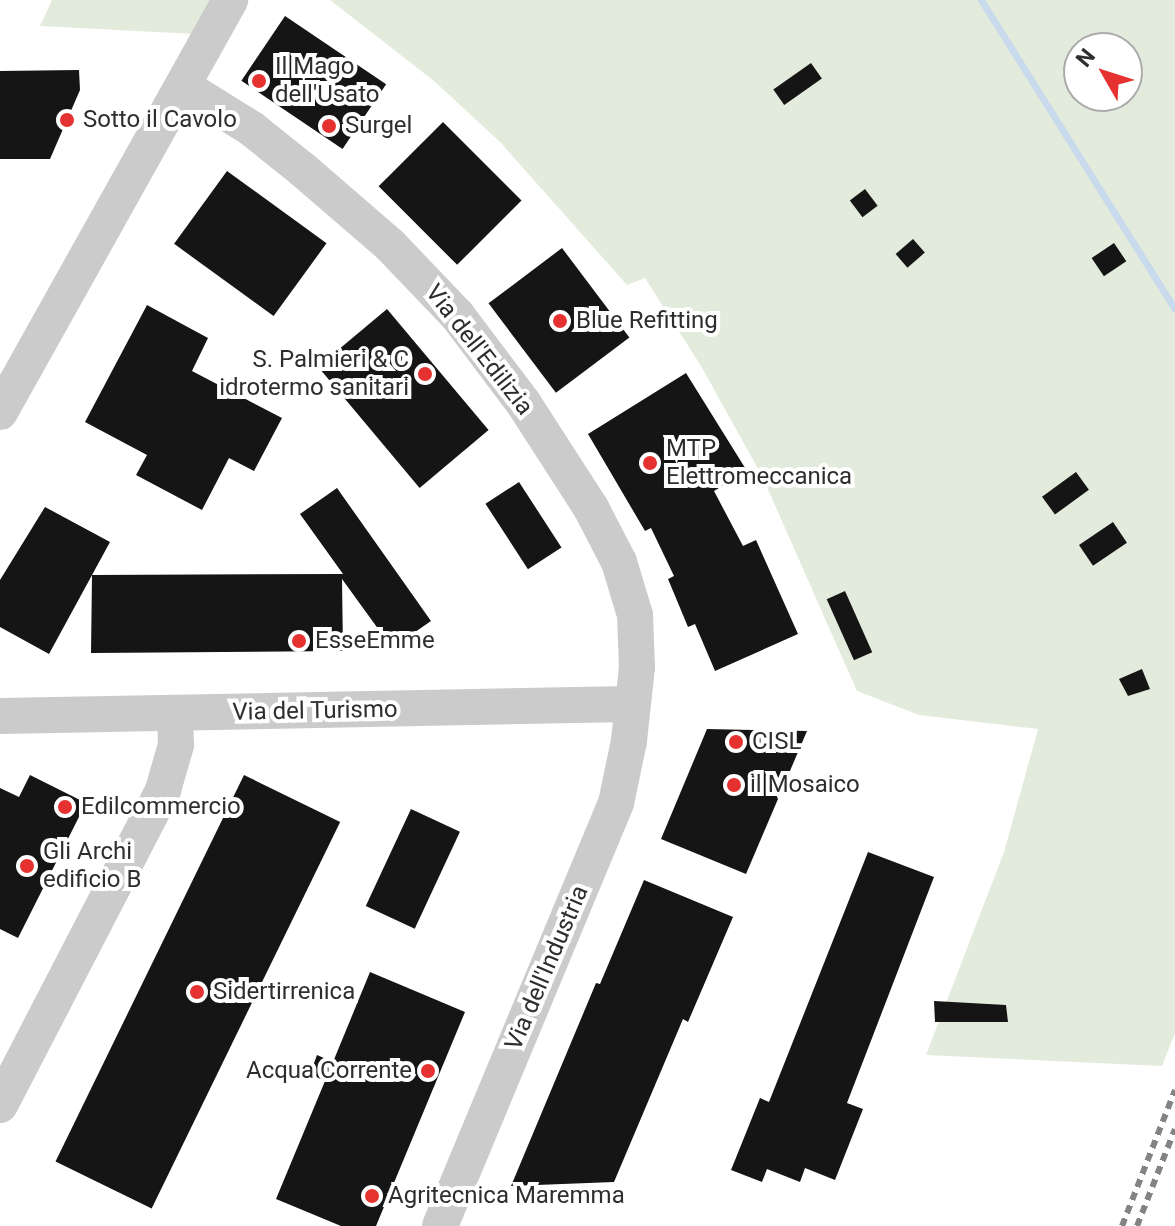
<!DOCTYPE html>
<html>
<head>
<meta charset="utf-8">
<style>
	body { margin:0 }
	#map { position:relative; width:1175px; height:1226px; overflow:hidden; background:#fff; font-family:Roboto,sans-serif }
	div>[style] { position:absolute }
	.green>* { inset:0; background:#e3ecdc }
	.stream>* { height:7px; margin:-3.5px; padding:0 3.5px; transform-origin:3.5px; border-radius:3.5px; background:#c8daec }
	.building>* { inset:0; background:#151515; transform-origin:0 0 }
	.minor>* { height:36px; margin:-18px; padding:0 18px; transform-origin:18px; border-radius:18px; background:#cbcbcb }
	.rail>* { height:6px; margin-top:-3px; transform-origin:0; background:repeating-linear-gradient(90deg,#838383 0 8px,transparent 0 14px) }
	.dots>* { width:22px; height:22px; translate:-50% -50%; box-sizing:border-box; border:4px solid #fff; border-radius:50% }
	span { translate:-50% -50%; white-space:nowrap; text-align:center; line-height:1.15; -webkit-text-stroke:8px #fff; paint-order:stroke }
	.poi-label { font-size:24px; color:#2e2e2e }
	.left { translate:0 -50%; text-align:left }
	.right { translate:-100% -50%; text-align:right }
	.street-label { font-size:24px; color:#2e2e2e }
	.north { position:absolute; left:1063px; top:32px; width:80px; height:80px; box-sizing:border-box; background:#fff; border:2px solid #ababab; border-radius:50%; rotate:309deg; font-size:22px; font-weight:700; line-height:32px; text-align:center; color:#2e2e2e }
	.north::after { content:''; display:block; margin:auto; width:28px; height:36px; background:#e53230; clip-path:polygon(50% 0,100% 100%,50% 72%,0 100%) }
</style>
</head>
<body>
<div id="map">
	<div class="green">
		<i style="clip-path:polygon(52px 0,213px 0,195px 34px,40px 26px)"></i>
		<i style="clip-path:polygon(evenodd,330px 0,1175px 0,1175px 1033px,1162px 1066px,926px 1055px,1004px 852px,1038px 729px,919px 715px,857px 691px,762px 476px,701px 366px,645px 278px,627px 285px,500px 142px,434px 81px,330px 0,1079px 48px,1127px 48px,1127px 96px,1079px 96px,1079px 48px)"></i>
	</div>
	<div class="stream">
		<i style="left:981px;top:0;width:365px;rotate:57.9deg"></i>
	</div>
	<div class="building">
		<i style="left:285px;top:16px;width:122px;height:78px;rotate:34deg"></i>
		<i style="left:811px;top:63px;width:19px;height:46px;rotate:55deg"></i>
		<i style="clip-path:polygon(79px 70px,80px 90px,50px 159px,0 159px,0 71px)"></i>
		<i style="left:443px;top:122px;width:111px;height:91px;rotate:45deg"></i>
		<i style="left:227px;top:171px;width:123px;height:90px;rotate:36deg"></i>
		<i style="left:865px;top:189px;width:21px;height:19px;rotate:53deg"></i>
		<i style="left:913px;top:239px;width:18px;height:23px;rotate:49deg"></i>
		<i style="left:1114px;top:243px;width:22px;height:27px;rotate:56deg"></i>
		<i style="left:562px;top:248px;width:112px;height:92px;rotate:53deg"></i>
		<i style="clip-path:polygon(147px 305px,208px 338px,192px 371px,282px 418px,254px 471px,229px 458px,202px 510px,136px 475px,147px 455px,85px 422px)"></i>
		<i style="left:387px;top:309px;width:158px;height:90px;rotate:50deg"></i>
		<i style="clip-path:polygon(686px 373px,747px 471px,714px 491px,743px 546px,756px 540px,798px 634px,715px 671px,695px 624px,688px 627px,668px 579px,674px 576px,651px 528px,645px 531px,588px 434px)"></i>
		<i style="left:1076px;top:472px;width:22px;height:42px;rotate:54deg"></i>
		<i style="left:519px;top:482px;width:78px;height:40px;rotate:57deg"></i>
		<i style="clip-path:polygon(337px 488px,431px 621px,392px 648px,342px 579px,343px 651px,91px 653px,92px 575px,343px 574px,300px 514px)"></i>
		<i style="clip-path:polygon(45px 507px,110px 542px,49px 654px,0 627px,0 580px)"></i>
		<i style="left:1113px;top:522px;width:25px;height:41px;rotate:56deg"></i>
		<i style="left:845px;top:591px;width:67px;height:20px;rotate:66deg"></i>
		<i style="clip-path:polygon(1142px 669px,1150px 689px,1128px 696px,1119px 679px)"></i>
		<i style="clip-path:polygon(707px 729px,807px 731px,746px 874px,661px 839px)"></i>
		<i style="clip-path:polygon(30px 775px,86px 803px,18px 938px,0 929px,0 788px,19px 797px)"></i>
		<i style="left:244px;top:775px;width:107px;height:430px;rotate:26deg"></i>
		<i style="left:411px;top:809px;width:54px;height:107px;rotate:25deg"></i>
		<i style="clip-path:polygon(868px 852px,934px 877px,847px 1103px,863px 1109px,835px 1180px,805px 1168px,800px 1182px,767px 1169px,762px 1182px,731px 1170px,760px 1098px,769px 1102px)"></i>
		<i style="clip-path:polygon(644px 880px,733px 917px,688px 1022px,683px 1019px,614px 1182px,511px 1186px,596px 983px,600px 984px)"></i>
		<i style="clip-path:polygon(370px 972px,465px 1012px,376px 1226px,341px 1226px,276px 1199px,325px 1081px,310px 1074px,317px 1055px,333px 1062px)"></i>
		<i style="clip-path:polygon(934px 1001px,1006px 1005px,1008px 1022px,935px 1022px)"></i>
	</div>
	<div class="minor">
		<i style="left:183px;top:86px;width:81px;rotate:31.9deg"></i>
		<i style="left:252px;top:129px;width:64px;rotate:38.7deg"></i>
		<i style="left:302px;top:169px;width:116px;rotate:40.8deg"></i>
		<i style="left:390px;top:245px;width:97px;rotate:46.3deg"></i>
		<i style="left:457px;top:315px;width:111px;rotate:53deg"></i>
		<i style="left:524px;top:404px;width:124px;rotate:57.2deg"></i>
		<i style="left:591px;top:508px;width:61px;rotate:62.6deg"></i>
		<i style="left:619px;top:562px;width:55px;rotate:73.2deg"></i>
		<i style="left:635px;top:615px;width:52px;rotate:87.8deg"></i>
		<i style="left:637px;top:667px;width:74px;rotate:96.2deg"></i>
		<i style="left:629px;top:741px;width:63px;rotate:101.8deg"></i>
		<i style="left:616px;top:803px;width:458px;rotate:112.6deg"></i>
		<i style="left:0;top:412px;width:472px;rotate:-60.8deg"></i>
		<i style="left:0;top:716px;width:630px;rotate:-1.09deg"></i>
		<i style="left:0;top:1105px;width:355px;rotate:-62.6deg"></i>
		<i style="left:163px;top:790px;width:47px;rotate:-73.9deg"></i>
		<i style="left:176px;top:745px;width:30px;rotate:-92deg"></i>
	</div>
	<div class="rail">
		<i style="left:1122px;top:1226px;width:146px;rotate:-68.7deg"></i>
		<i style="left:1137px;top:1226px;width:104px;rotate:-68.6deg"></i>
	</div>
	<div class="dots">
		<i style="left:259px;top:81px;background:#e53230"></i>
		<i style="left:67px;top:120px;background:#e53230"></i>
		<i style="left:329px;top:126px;background:#e53230"></i>
		<i style="left:560px;top:321px;background:#e53230"></i>
		<i style="left:425px;top:374px;background:#e53230"></i>
		<i style="left:650px;top:463px;background:#e53230"></i>
		<i style="left:299px;top:641px;background:#e53230"></i>
		<i style="left:736px;top:742px;background:#e53230"></i>
		<i style="left:734px;top:785px;background:#e53230"></i>
		<i style="left:65px;top:807px;background:#e53230"></i>
		<i style="left:27px;top:866px;background:#e53230"></i>
		<i style="left:197px;top:992px;background:#e53230"></i>
		<i style="left:428px;top:1071px;background:#e53230"></i>
		<i style="left:372px;top:1196px;background:#e53230"></i>
	</div>
	<div class="poi-label">
		<span class="left" style="left:275px;top:81px">Il Mago<br>dell'Usato</span>
		<span class="left" style="left:83px;top:120px">Sotto il Cavolo</span>
		<span class="left" style="left:345px;top:126px">Surgel</span>
		<span class="left" style="left:576px;top:321px">Blue Refitting</span>
		<span class="right" style="left:409px;top:374px">S. Palmieri &amp; C<br>idrotermo sanitari</span>
		<span class="left" style="left:666px;top:463px">MTP<br>Elettromeccanica</span>
		<span class="left" style="left:315px;top:641px">EsseEmme</span>
		<span class="left" style="left:752px;top:742px">CISL</span>
		<span class="left" style="left:750px;top:785px">il Mosaico</span>
		<span class="left" style="left:81px;top:807px">Edilcommercio</span>
		<span class="left" style="left:43px;top:866px">Gli Archi<br>edificio B</span>
		<span class="left" style="left:213px;top:992px">Sidertirrenica</span>
		<span class="right" style="left:412px;top:1071px">Acqua Corrente</span>
		<span class="left" style="left:388px;top:1196px">Agritecnica Maremma</span>
	</div>
	<div class="street-label">
		<span style="left:479px;top:350px;rotate:52deg">Via dell'Edilizia</span>
		<span style="left:315px;top:711px;rotate:-1deg">Via del Turismo</span>
		<span style="left:547px;top:968px;rotate:-67deg">Via dell'Industria</span>
	</div>
	<div class="north">N</div>
</div>
</body>
</html>
